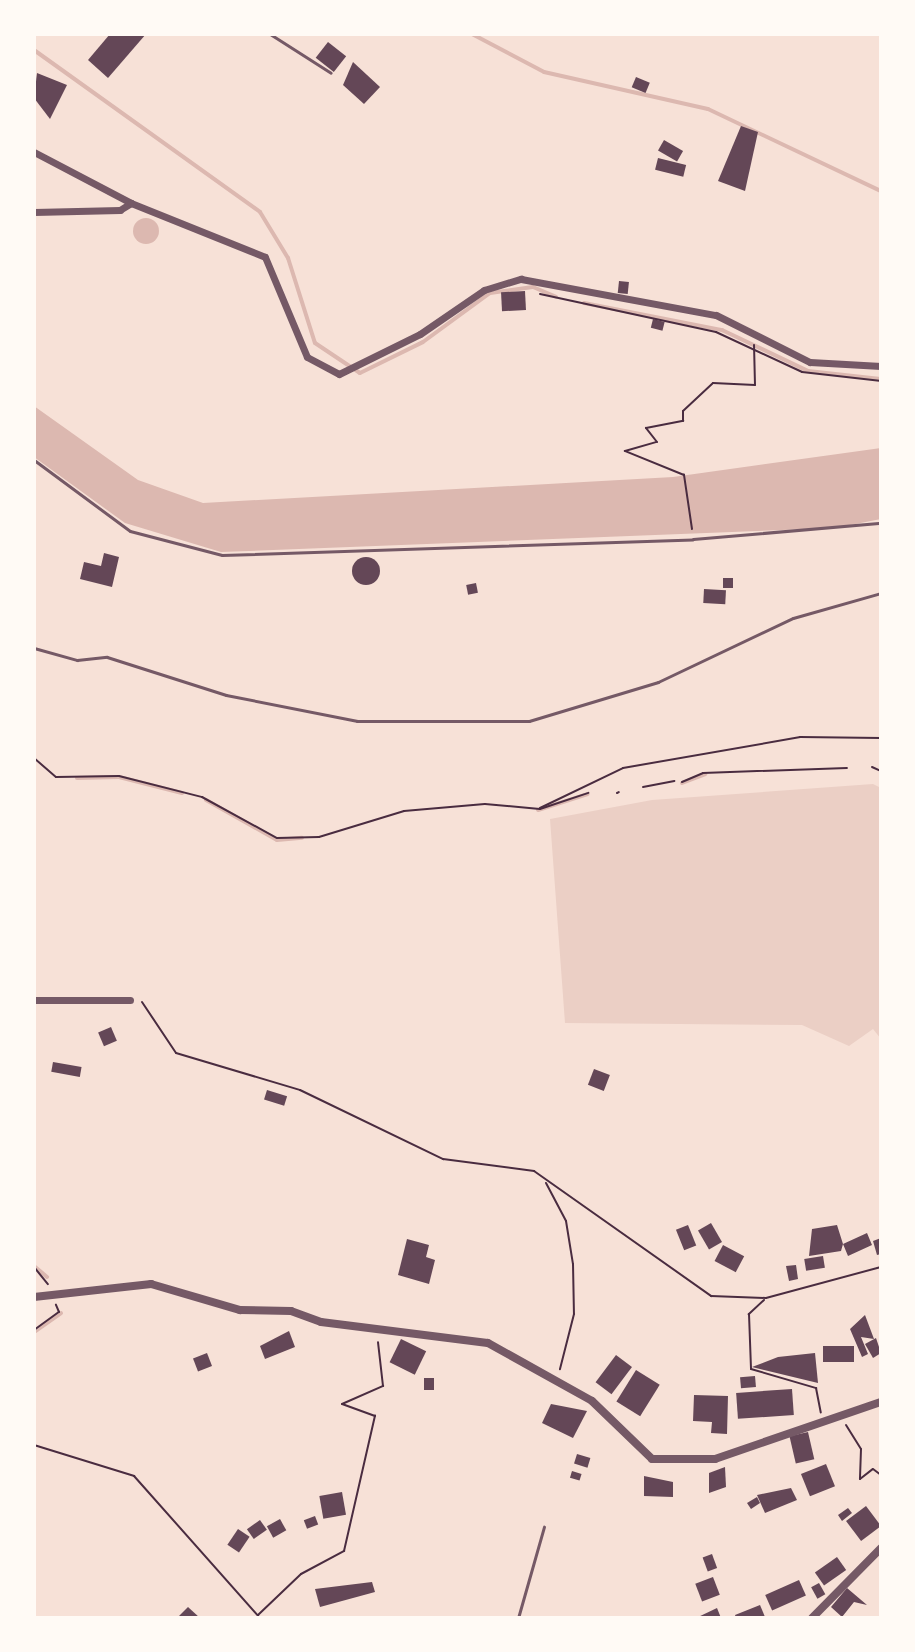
<!DOCTYPE html>
<html>
<head>
<meta charset="utf-8">
<style>
	body { margin:0 }
	#map { position:relative; width:915px; height:1652px; overflow:hidden; background:#f7e1d7; font-family:Figtree,sans-serif }
	div>[style] { position:absolute }
	.green>* { inset:0; background:#ebcfc5 }
	.water>* { inset:0; background:#dcb8b0 }
	.round { border-radius:50% }
	.stream>* { height:4px; margin:-2px; padding:0 2px; transform-origin:2px; border-radius:2px; background:#dcb8b0 }
	.building>* { inset:0; background:#644757; transform-origin:0 0 }
	.path>* { height:2px; margin:-1px; padding:0 1px; transform-origin:1px; border-radius:1px; background:#4a2c40 }
	.service>* { height:3px; margin:-1.5px; padding:0 1.5px; transform-origin:1.5px; border-radius:1.5px; background:#755966 }
	.minor>* { height:7px; margin:-3.5px; padding:0 3.5px; transform-origin:3.5px; border-radius:3.5px; background:#755966 }
	.tertiary>* { height:8px; margin:-4px; padding:0 4px; transform-origin:4px; border-radius:4px; background:#755966 }
	span { translate:-50% -50%; white-space:nowrap; text-align:center; line-height:1.15; -webkit-text-stroke:8px #fffaf5; paint-order:stroke }
	.frame { position:absolute; inset:0; border:36px solid #fffaf5; pointer-events:none }
</style>
</head>
<body>
<div id="map">
	<div class="green">
		<i style="clip-path:polygon(873px 784px,881px 788px,881px 1039px,873px 1029px,849px 1046px,802px 1025px,565px 1023px,550px 819px,652px 800px)"></i>
	</div>
	<div class="water">
		<i class="round" style="left:133px;top:218px;width:26px;height:26px"></i>
		<i style="clip-path:polygon(34px 406px,138px 480px,203px 503px,673px 477px,881px 448px,881px 519px,835px 528px,221px 552px,125px 523px,34px 457px)"></i>
	</div>
	<div class="stream">
		<i style="left:472px;top:34px;width:81px;rotate:27.8deg"></i>
		<i style="left:544px;top:72px;width:168px;rotate:12.7deg"></i>
		<i style="left:708px;top:109px;width:191px;rotate:25.4deg"></i>
		<i style="left:34px;top:50px;width:278px;rotate:35.6deg"></i>
		<i style="left:260px;top:212px;width:54px;rotate:58.7deg"></i>
		<i style="left:288px;top:258px;width:89px;rotate:72.4deg"></i>
		<i style="left:315px;top:343px;width:54px;rotate:33.7deg"></i>
		<i style="left:360px;top:373px;width:70px;rotate:-26.2deg"></i>
		<i style="left:423px;top:342px;width:83px;rotate:-36.2deg"></i>
		<i style="left:490px;top:293px;width:43px;rotate:-7.9deg"></i>
		<i style="left:533px;top:287px;width:25px;rotate:23deg"></i>
		<i style="left:584px;top:303px;width:141px;rotate:11.1deg"></i>
		<i style="left:722px;top:330px;width:95px;rotate:25.5deg"></i>
		<i style="left:808px;top:371px;width:73px;rotate:6.3deg"></i>
		<i style="left:77px;top:778px;width:42px;rotate:-1.4deg"></i>
		<i style="left:119px;top:777px;width:65px;rotate:14.3deg"></i>
		<i style="left:682px;top:783px;width:25px;rotate:-21deg"></i>
		<i style="left:206px;top:800px;width:81px;rotate:29.4deg"></i>
		<i style="left:277px;top:840px;width:25px;rotate:-5deg"></i>
		<i style="left:538px;top:810px;width:52px;rotate:-17.7deg"></i>
		<i style="left:34px;top:1266px;width:17px;rotate:40deg"></i>
		<i style="left:34px;top:1332px;width:33px;rotate:-35deg"></i>
	</div>
	<div class="building">
		<i style="clip-path:polygon(110px 34px,146px 34px,108px 78px,88px 60px)"></i>
		<i style="left:328px;top:42px;width:23px;height:20px;rotate:38deg"></i>
		<i style="clip-path:polygon(353px 62px,380px 87px,364px 104px,343px 85px)"></i>
		<i style="clip-path:polygon(37px 73px,67px 85px,50px 119px,34px 98px)"></i>
		<i style="left:636px;top:77px;width:15px;height:11px;rotate:23deg"></i>
		<i style="clip-path:polygon(741px 126px,758px 132px,745px 191px,718px 181px)"></i>
		<i style="left:664px;top:140px;width:22px;height:12px;rotate:30deg"></i>
		<i style="left:658px;top:158px;width:29px;height:12px;rotate:14deg"></i>
		<i style="left:619px;top:281px;width:10px;height:12px;rotate:6deg"></i>
		<i style="left:525px;top:291px;width:19px;height:24px;rotate:87deg"></i>
		<i style="left:653px;top:319px;width:12px;height:9px;rotate:14deg"></i>
		<i style="clip-path:polygon(104px 553px,119px 557px,112px 587px,80px 579px,84px 562px,101px 566px)"></i>
		<i class="round" style="left:352px;top:557px;width:28px;height:28px"></i>
		<i style="left:723px;top:578px;width:10px;height:10px"></i>
		<i style="left:476px;top:583px;width:10px;height:10px;rotate:79deg"></i>
		<i style="left:704px;top:589px;width:22px;height:14px;rotate:3deg"></i>
		<i style="left:111px;top:1027px;width:15px;height:14px;rotate:67deg"></i>
		<i style="left:53px;top:1062px;width:29px;height:10px;rotate:10deg"></i>
		<i style="left:594px;top:1069px;width:17px;height:17px;rotate:21deg"></i>
		<i style="left:267px;top:1090px;width:21px;height:10px;rotate:17deg"></i>
		<i style="left:711px;top:1223px;width:22px;height:15px;rotate:60deg"></i>
		<i style="left:688px;top:1225px;width:22px;height:13px;rotate:68deg"></i>
		<i style="clip-path:polygon(837px 1225px,843px 1244px,867px 1233px,872px 1245px,848px 1256px,843px 1244px,841px 1251px,809px 1256px,812px 1229px)"></i>
		<i style="clip-path:polygon(881px 1238px,881px 1254px,877px 1255px,873px 1241px)"></i>
		<i style="clip-path:polygon(407px 1239px,429px 1245px,426px 1257px,435px 1260px,429px 1284px,398px 1275px)"></i>
		<i style="left:723px;top:1245px;width:24px;height:18px;rotate:28deg"></i>
		<i style="left:823px;top:1256px;width:12px;height:19px;rotate:81deg"></i>
		<i style="clip-path:polygon(796px 1265px,798px 1279px,789px 1281px,786px 1266px)"></i>
		<i style="clip-path:polygon(865px 1315px,874px 1339px,861px 1337px,868px 1354px,862px 1357px,850px 1329px)"></i>
		<i style="clip-path:polygon(289px 1331px,295px 1347px,265px 1359px,260px 1346px)"></i>
		<i style="clip-path:polygon(876px 1338px,881px 1353px,873px 1358px,865px 1344px)"></i>
		<i style="left:401px;top:1339px;width:28px;height:26px;rotate:26deg"></i>
		<i style="left:854px;top:1346px;width:16px;height:31px;rotate:90deg"></i>
		<i style="left:207px;top:1353px;width:14px;height:15px;rotate:69deg"></i>
		<i style="clip-path:polygon(815px 1353px,818px 1383px,752px 1367px,778px 1357px)"></i>
		<i style="left:616px;top:1355px;width:20px;height:34px;rotate:37deg"></i>
		<i style="left:636px;top:1370px;width:28px;height:37px;rotate:32deg"></i>
		<i style="left:755px;top:1376px;width:11px;height:15px;rotate:85deg"></i>
		<i style="left:424px;top:1378px;width:10px;height:12px"></i>
		<i style="left:792px;top:1389px;width:26px;height:56px;rotate:86deg"></i>
		<i style="clip-path:polygon(694px 1395px,728px 1396px,727px 1434px,711px 1433px,712px 1422px,693px 1421px)"></i>
		<i style="clip-path:polygon(551px 1404px,587px 1411px,573px 1438px,542px 1423px)"></i>
		<i style="left:808px;top:1432px;width:28px;height:19px;rotate:77deg"></i>
		<i style="left:577px;top:1454px;width:14px;height:10px;rotate:17deg"></i>
		<i style="left:826px;top:1464px;width:24px;height:27px;rotate:68deg"></i>
		<i style="clip-path:polygon(725px 1467px,726px 1487px,709px 1493px,709px 1473px)"></i>
		<i style="left:572px;top:1471px;width:10px;height:7px;rotate:17deg"></i>
		<i style="clip-path:polygon(644px 1476px,673px 1482px,673px 1497px,644px 1496px)"></i>
		<i style="clip-path:polygon(791px 1488px,797px 1500px,765px 1513px,757px 1495px)"></i>
		<i style="left:342px;top:1492px;width:23px;height:23px;rotate:80deg"></i>
		<i style="clip-path:polygon(757px 1497px,760px 1503px,751px 1509px,747px 1503px)"></i>
		<i style="left:866px;top:1506px;width:25px;height:25px;rotate:53deg"></i>
		<i style="clip-path:polygon(848px 1508px,852px 1513px,842px 1521px,838px 1515px)"></i>
		<i style="left:315px;top:1516px;width:9px;height:12px;rotate:69deg"></i>
		<i style="left:280px;top:1519px;width:13px;height:15px;rotate:61deg"></i>
		<i style="left:260px;top:1520px;width:12px;height:16px;rotate:55deg"></i>
		<i style="left:238px;top:1529px;width:14px;height:19px;rotate:34deg"></i>
		<i style="left:712px;top:1554px;width:15px;height:10px;rotate:70deg"></i>
		<i style="left:837px;top:1557px;width:16px;height:27px;rotate:55deg"></i>
		<i style="left:713px;top:1577px;width:19px;height:19px;rotate:69deg"></i>
		<i style="left:799px;top:1580px;width:17px;height:37px;rotate:66deg"></i>
		<i style="clip-path:polygon(372px 1582px,375px 1592px,320px 1607px,315px 1589px)"></i>
		<i style="left:819px;top:1583px;width:13px;height:9px;rotate:61deg"></i>
		<i style="clip-path:polygon(847px 1588px,867px 1605px,854px 1602px,842px 1617px,831px 1607px)"></i>
		<i style="clip-path:polygon(760px 1605px,765px 1617px,736px 1618px,735px 1615px)"></i>
		<i style="clip-path:polygon(188px 1607px,200px 1618px,177px 1618px)"></i>
		<i style="clip-path:polygon(717px 1608px,721px 1618px,696px 1618px)"></i>
	</div>
	<div class="path">
		<i style="left:540px;top:294px;width:180px;rotate:12.2deg"></i>
		<i style="left:716px;top:332px;width:95px;rotate:24.9deg"></i>
		<i style="left:802px;top:372px;width:80px;rotate:6.5deg"></i>
		<i style="left:692px;top:529px;width:55px;rotate:-98.4deg"></i>
		<i style="left:684px;top:475px;width:64px;rotate:-157.9deg"></i>
		<i style="left:625px;top:451px;width:33px;rotate:-16deg"></i>
		<i style="left:657px;top:442px;width:18px;rotate:-128deg"></i>
		<i style="left:646px;top:428px;width:38px;rotate:-11deg"></i>
		<i style="left:683px;top:421px;width:10px;rotate:-90deg"></i>
		<i style="left:683px;top:411px;width:41px;rotate:-43deg"></i>
		<i style="left:713px;top:383px;width:42px;rotate:2.7deg"></i>
		<i style="left:755px;top:385px;width:40px;rotate:-91.4deg"></i>
		<i style="left:34px;top:758px;width:29px;rotate:41deg"></i>
		<i style="left:56px;top:777px;width:63px;rotate:-0.9deg"></i>
		<i style="left:119px;top:776px;width:86px;rotate:14.2deg"></i>
		<i style="left:202px;top:797px;width:85px;rotate:28.7deg"></i>
		<i style="left:277px;top:838px;width:42px;rotate:-1.4deg"></i>
		<i style="left:319px;top:837px;width:89px;rotate:-17deg"></i>
		<i style="left:404px;top:811px;width:81px;rotate:-4.9deg"></i>
		<i style="left:485px;top:804px;width:55px;rotate:5.2deg"></i>
		<i style="left:540px;top:809px;width:51px;rotate:-18.4deg"></i>
		<i style="left:872px;top:767px;width:10px;rotate:24deg"></i>
		<i style="left:682px;top:782px;width:23px;rotate:-23deg"></i>
		<i style="left:703px;top:773px;width:144px;rotate:-2deg"></i>
		<i style="left:643px;top:787px;width:32px;rotate:-11deg"></i>
		<i style="left:617px;top:793px;width:2px;rotate:-27deg"></i>
		<i style="left:540px;top:808px;width:92px;rotate:-25.7deg"></i>
		<i style="left:623px;top:768px;width:180px;rotate:-9.9deg"></i>
		<i style="left:800px;top:737px;width:81px;rotate:0.7deg"></i>
		<i style="left:142px;top:1002px;width:61px;rotate:56.3deg"></i>
		<i style="left:176px;top:1053px;width:129px;rotate:16.6deg"></i>
		<i style="left:300px;top:1090px;width:159px;rotate:25.8deg"></i>
		<i style="left:443px;top:1159px;width:92px;rotate:7.5deg"></i>
		<i style="left:534px;top:1171px;width:217px;rotate:35.2deg"></i>
		<i style="left:711px;top:1296px;width:55px;rotate:2.1deg"></i>
		<i style="left:766px;top:1298px;width:119px;rotate:-15.1deg"></i>
		<i style="left:546px;top:1183px;width:43px;rotate:62.2deg"></i>
		<i style="left:566px;top:1221px;width:44px;rotate:80.8deg"></i>
		<i style="left:573px;top:1264px;width:50px;rotate:88.9deg"></i>
		<i style="left:574px;top:1314px;width:57px;rotate:104.3deg"></i>
		<i style="left:34px;top:1267px;width:22px;rotate:51deg"></i>
		<i style="left:764px;top:1300px;width:21px;rotate:137deg"></i>
		<i style="left:749px;top:1314px;width:55px;rotate:87.9deg"></i>
		<i style="left:751px;top:1369px;width:68px;rotate:16.3deg"></i>
		<i style="left:816px;top:1388px;width:25px;rotate:79deg"></i>
		<i style="left:34px;top:1330px;width:31px;rotate:-36deg"></i>
		<i style="left:59px;top:1312px;width:8px;rotate:-113deg"></i>
		<i style="left:846px;top:1425px;width:28px;rotate:58deg"></i>
		<i style="left:861px;top:1449px;width:30px;rotate:92deg"></i>
		<i style="left:860px;top:1479px;width:16px;rotate:-38deg"></i>
		<i style="left:873px;top:1469px;width:10px;rotate:37deg"></i>
		<i style="left:34px;top:1445px;width:105px;rotate:17.2deg"></i>
		<i style="left:134px;top:1476px;width:190px;rotate:48.4deg"></i>
		<i style="left:258px;top:1615px;width:59px;rotate:-43.6deg"></i>
		<i style="left:301px;top:1574px;width:49px;rotate:-28.1deg"></i>
		<i style="left:344px;top:1551px;width:139px;rotate:-77.1deg"></i>
		<i style="left:375px;top:1416px;width:35px;rotate:-160deg"></i>
		<i style="left:342px;top:1404px;width:45px;rotate:-23.7deg"></i>
		<i style="left:383px;top:1386px;width:44px;rotate:-96.5deg"></i>
	</div>
	<div class="service">
		<i style="left:270px;top:34px;width:72px;rotate:32.6deg"></i>
		<i style="left:34px;top:460px;width:119px;rotate:36.5deg"></i>
		<i style="left:130px;top:531px;width:95px;rotate:14.6deg"></i>
		<i style="left:222px;top:555px;width:471px;rotate:-1.9deg"></i>
		<i style="left:693px;top:539px;width:189px;rotate:-4.9deg"></i>
		<i style="left:34px;top:648px;width:45px;rotate:15.6deg"></i>
		<i style="left:77px;top:660px;width:30px;rotate:-6deg"></i>
		<i style="left:107px;top:657px;width:125px;rotate:17.7deg"></i>
		<i style="left:226px;top:695px;width:134px;rotate:11.2deg"></i>
		<i style="left:357px;top:721px;width:172px"></i>
		<i style="left:529px;top:721px;width:135px;rotate:-16.8deg"></i>
		<i style="left:658px;top:682px;width:149px;rotate:-25.4deg"></i>
		<i style="left:793px;top:618px;width:91px;rotate:-15.9deg"></i>
		<i style="left:518px;top:1618px;width:95px;rotate:-74.1deg"></i>
	</div>
	<div class="minor">
		<i style="left:34px;top:152px;width:110px;rotate:27.7deg"></i>
		<i style="left:131px;top:203px;width:13px;rotate:148deg"></i>
		<i style="left:120px;top:210px;width:86px;rotate:178.7deg"></i>
		<i style="left:131px;top:203px;width:144px;rotate:21.9deg"></i>
		<i style="left:265px;top:257px;width:108px;rotate:67.2deg"></i>
		<i style="left:307px;top:357px;width:36px;rotate:28deg"></i>
		<i style="left:339px;top:374px;width:90px;rotate:-26.3deg"></i>
		<i style="left:420px;top:334px;width:78px;rotate:-34.5deg"></i>
		<i style="left:484px;top:290px;width:39px;rotate:-17deg"></i>
		<i style="left:521px;top:279px;width:198px;rotate:10.5deg"></i>
		<i style="left:716px;top:315px;width:105px;rotate:26.6deg"></i>
		<i style="left:810px;top:362px;width:71px;rotate:3.2deg"></i>
		<i style="left:34px;top:1000px;width:96px"></i>
	</div>
	<div class="tertiary">
		<i style="left:34px;top:1297px;width:118px;rotate:-6.3deg"></i>
		<i style="left:151px;top:1284px;width:93px;rotate:16.3deg"></i>
		<i style="left:240px;top:1310px;width:51px;rotate:1.1deg"></i>
		<i style="left:291px;top:1311px;width:32px;rotate:20deg"></i>
		<i style="left:321px;top:1322px;width:168px;rotate:7.2deg"></i>
		<i style="left:488px;top:1343px;width:119px;rotate:29.1deg"></i>
		<i style="left:592px;top:1401px;width:83px;rotate:44deg"></i>
		<i style="left:652px;top:1459px;width:63px"></i>
		<i style="left:715px;top:1459px;width:176px;rotate:-19deg"></i>
		<i style="left:812px;top:1618px;width:98px;rotate:-45.4deg"></i>
	</div>
	<div class="frame"></div>
</div>
</body>
</html>
